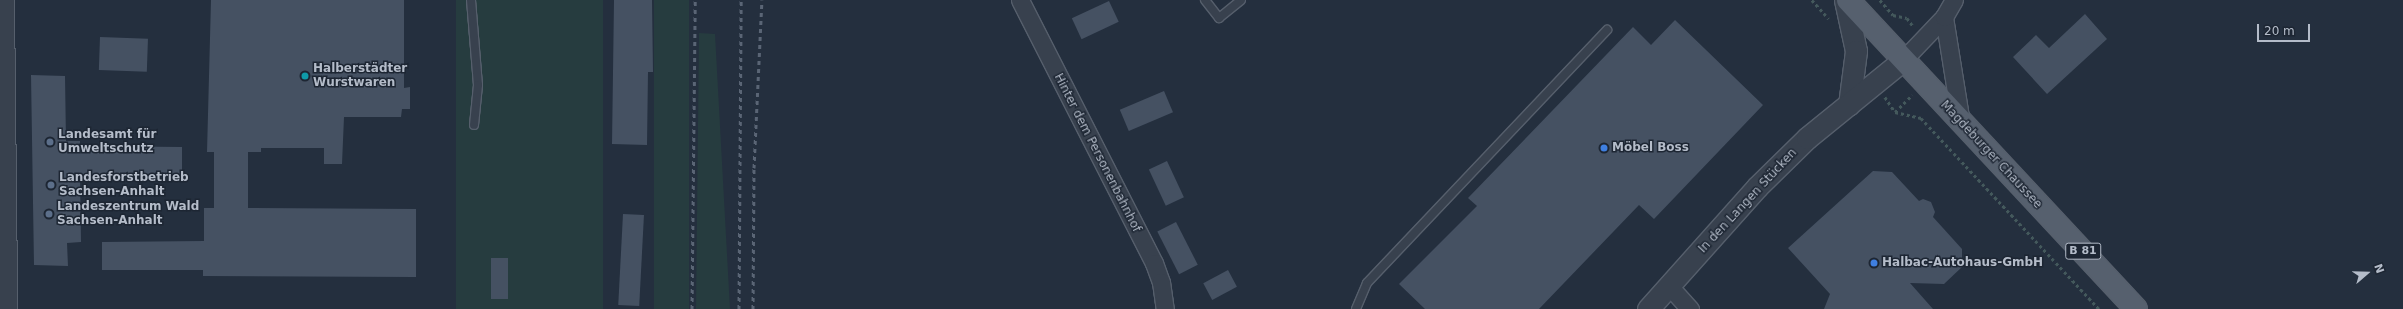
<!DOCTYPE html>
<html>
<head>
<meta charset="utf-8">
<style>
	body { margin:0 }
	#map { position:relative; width:2403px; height:309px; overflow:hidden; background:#242f3e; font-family:"DejaVu Sans",sans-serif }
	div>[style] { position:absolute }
	.green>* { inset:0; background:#263c3f; transform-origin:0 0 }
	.building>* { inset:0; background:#455162; transform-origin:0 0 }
	.path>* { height:2.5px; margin-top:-1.25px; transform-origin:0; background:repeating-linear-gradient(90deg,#44595c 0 3px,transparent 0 6px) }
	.roads { filter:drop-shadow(1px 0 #565f6c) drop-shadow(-1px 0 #565f6c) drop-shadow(0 1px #565f6c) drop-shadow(0 -1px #565f6c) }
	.service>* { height:8px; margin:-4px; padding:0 4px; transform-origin:4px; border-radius:4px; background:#38414e }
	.minor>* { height:17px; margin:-8.5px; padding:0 8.5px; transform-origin:8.5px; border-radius:8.5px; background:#38414e }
	.tertiary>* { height:21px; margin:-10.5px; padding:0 10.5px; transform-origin:10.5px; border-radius:10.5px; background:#38414e }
	.primary>* { height:22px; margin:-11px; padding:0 11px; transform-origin:11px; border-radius:11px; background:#56606e }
	.rail>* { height:3px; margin-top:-1.5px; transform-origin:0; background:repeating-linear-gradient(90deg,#5a6575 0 4px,transparent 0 8px) }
	.dots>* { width:11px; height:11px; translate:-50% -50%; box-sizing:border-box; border:2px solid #1d2633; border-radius:50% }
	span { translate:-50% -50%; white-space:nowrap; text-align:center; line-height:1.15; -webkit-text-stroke:3px #1d2633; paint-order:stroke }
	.shield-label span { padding:1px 3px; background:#1d2633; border:1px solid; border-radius:3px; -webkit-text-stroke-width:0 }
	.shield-label { font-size:11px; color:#b4bcc9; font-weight:700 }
	.poi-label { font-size:12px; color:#b4bcc9; font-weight:700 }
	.left { translate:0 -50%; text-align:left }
	.street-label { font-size:12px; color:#b4bcc9 }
	.north { position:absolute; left:2347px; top:253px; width:40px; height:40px; -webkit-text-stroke:3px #1d2633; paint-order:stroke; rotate:70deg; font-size:11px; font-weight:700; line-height:16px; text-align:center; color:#b4bcc9 }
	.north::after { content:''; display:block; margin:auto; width:14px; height:18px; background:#b4bcc9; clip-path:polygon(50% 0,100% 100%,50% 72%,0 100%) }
	.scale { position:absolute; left:2257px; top:24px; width:53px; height:18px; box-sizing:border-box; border:2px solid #b4bcc9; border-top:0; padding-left:5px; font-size:12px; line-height:14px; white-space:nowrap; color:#b4bcc9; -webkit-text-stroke:3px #1d2633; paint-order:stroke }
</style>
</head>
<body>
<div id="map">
	<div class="green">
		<i style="left:456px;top:0;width:147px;height:309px"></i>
		<i style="left:654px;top:0;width:35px;height:309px"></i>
		<i style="clip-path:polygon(699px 33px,715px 34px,730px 309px,696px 309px)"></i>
	</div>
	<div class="building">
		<i style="clip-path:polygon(211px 0,404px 0,404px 88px,410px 87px,410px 109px,402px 109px,401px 117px,344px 117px,342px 164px,324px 164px,324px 148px,261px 148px,261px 152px,248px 152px,248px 208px,416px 209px,416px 277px,203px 276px,203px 270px,102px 270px,102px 242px,204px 241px,204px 208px,214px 208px,214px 152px,207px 152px)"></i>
		<i style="clip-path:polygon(614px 0,652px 0,653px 72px,648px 72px,647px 145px,612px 144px)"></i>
		<i style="left:1109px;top:1px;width:23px;height:41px;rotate:65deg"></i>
		<i style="clip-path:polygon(2085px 14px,2107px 39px,2047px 94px,2013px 57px,2036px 35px,2049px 48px)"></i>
		<i style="clip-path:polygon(1675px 20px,1763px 105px,1654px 219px,1639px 205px,1539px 309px,1425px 309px,1399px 284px,1477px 206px,1468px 198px,1633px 27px,1651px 45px)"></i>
		<i style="left:100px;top:37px;width:48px;height:33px;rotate:2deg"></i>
		<i style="clip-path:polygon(31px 75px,65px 76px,66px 141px,80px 141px,80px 146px,182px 147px,182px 175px,80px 175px,81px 242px,67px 243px,68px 266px,34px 265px)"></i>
		<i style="left:1164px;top:91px;width:23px;height:48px;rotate:67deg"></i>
		<i style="left:1167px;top:161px;width:40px;height:20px;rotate:65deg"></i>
		<i style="clip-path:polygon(1873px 171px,1892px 172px,1919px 201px,1923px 199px,1931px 202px,1935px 212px,1933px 217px,1962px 249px,1962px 267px,1944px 284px,1910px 283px,1933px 309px,1824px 309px,1830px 294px,1788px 248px)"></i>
		<i style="left:623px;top:214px;width:21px;height:91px;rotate:3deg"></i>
		<i style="left:1176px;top:222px;width:48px;height:21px;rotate:63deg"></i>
		<i style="left:491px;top:258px;width:17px;height:41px"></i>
		<i style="left:1228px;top:270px;width:19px;height:28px;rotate:62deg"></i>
	</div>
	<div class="path">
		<i style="left:1812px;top:0;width:25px;rotate:48deg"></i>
		<i style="left:1880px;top:0;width:20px;rotate:49deg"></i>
		<i style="left:1893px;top:15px;width:14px;rotate:12deg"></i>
		<i style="left:1907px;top:18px;width:10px;rotate:53deg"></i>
		<i style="left:1885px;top:97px;width:18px;rotate:56deg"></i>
		<i style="left:1895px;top:112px;width:27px;rotate:13deg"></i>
		<i style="left:1921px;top:118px;width:261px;rotate:47deg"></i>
		<i style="left:1895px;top:112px;width:24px;rotate:-45deg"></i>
	</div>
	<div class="roads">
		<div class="service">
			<i style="left:471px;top:0;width:85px;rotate:85.3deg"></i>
			<i style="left:478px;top:85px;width:40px;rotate:95.7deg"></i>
			<i style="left:1205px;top:0;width:23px;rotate:52deg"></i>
			<i style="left:1219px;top:18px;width:28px;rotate:-39deg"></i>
			<i style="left:1356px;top:309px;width:28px;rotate:-67deg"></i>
			<i style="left:1367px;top:283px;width:349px;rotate:-46.5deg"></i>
		</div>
		<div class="minor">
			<i style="left:5px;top:0;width:309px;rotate:89.4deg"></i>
			<i style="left:1020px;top:0;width:295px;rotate:63deg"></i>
			<i style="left:1154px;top:263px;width:20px;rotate:70deg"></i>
			<i style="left:1161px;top:282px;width:27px;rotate:82deg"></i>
			<i style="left:1944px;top:17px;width:107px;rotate:80.9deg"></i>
			<i style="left:1903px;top:60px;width:59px;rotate:-46.4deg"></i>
			<i style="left:1944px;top:17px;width:20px;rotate:-60deg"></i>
			<i style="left:1670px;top:287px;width:30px;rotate:48deg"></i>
		</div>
		<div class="tertiary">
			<i style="left:1845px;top:0;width:52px;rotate:77.8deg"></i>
			<i style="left:1856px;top:51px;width:54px;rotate:97.4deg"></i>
			<i style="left:1648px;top:309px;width:164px;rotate:-48.2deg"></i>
			<i style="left:1757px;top:187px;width:70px;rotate:-44.4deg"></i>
			<i style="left:1807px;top:138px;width:124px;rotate:-39.1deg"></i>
		</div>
		<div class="primary">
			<i style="left:1848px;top:0;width:422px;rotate:47deg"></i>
		</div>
	</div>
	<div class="rail">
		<i style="left:692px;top:309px;width:309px;rotate:-89.4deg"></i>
		<i style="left:739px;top:309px;width:309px;rotate:-89.6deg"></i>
		<i style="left:753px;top:309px;width:141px;rotate:-89.6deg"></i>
		<i style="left:754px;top:168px;width:168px;rotate:-87.3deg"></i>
	</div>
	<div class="dots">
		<i style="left:305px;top:76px;background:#0f9aa8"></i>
		<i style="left:50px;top:142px;background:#5c6f8a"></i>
		<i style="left:1604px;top:148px;background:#3f7fe0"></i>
		<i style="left:51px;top:185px;background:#5c6f8a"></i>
		<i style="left:49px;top:214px;background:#5c6f8a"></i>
		<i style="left:1874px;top:263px;background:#3f7fe0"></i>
	</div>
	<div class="shield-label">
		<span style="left:2083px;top:251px">B 81</span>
	</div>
	<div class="poi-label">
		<span class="left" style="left:313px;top:76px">Halberstädter<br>Wurstwaren</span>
		<span class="left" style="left:58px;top:142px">Landesamt für<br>Umweltschutz</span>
		<span class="left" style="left:1612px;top:148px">Möbel Boss</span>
		<span class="left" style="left:59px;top:185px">Landesforstbetrieb<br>Sachsen-Anhalt</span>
		<span class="left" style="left:57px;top:214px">Landeszentrum Wald<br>Sachsen-Anhalt</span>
		<span class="left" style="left:1882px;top:263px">Halbac-Autohaus-GmbH</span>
	</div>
	<div class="street-label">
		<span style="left:1097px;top:153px;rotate:63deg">Hinter dem Personenbahnhof</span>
		<span style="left:1991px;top:155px;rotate:47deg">Magdeburger Chaussee</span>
		<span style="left:1748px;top:201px;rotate:-47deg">In den Langen Stücken</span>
	</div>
	<div class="north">N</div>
	<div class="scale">20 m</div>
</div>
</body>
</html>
